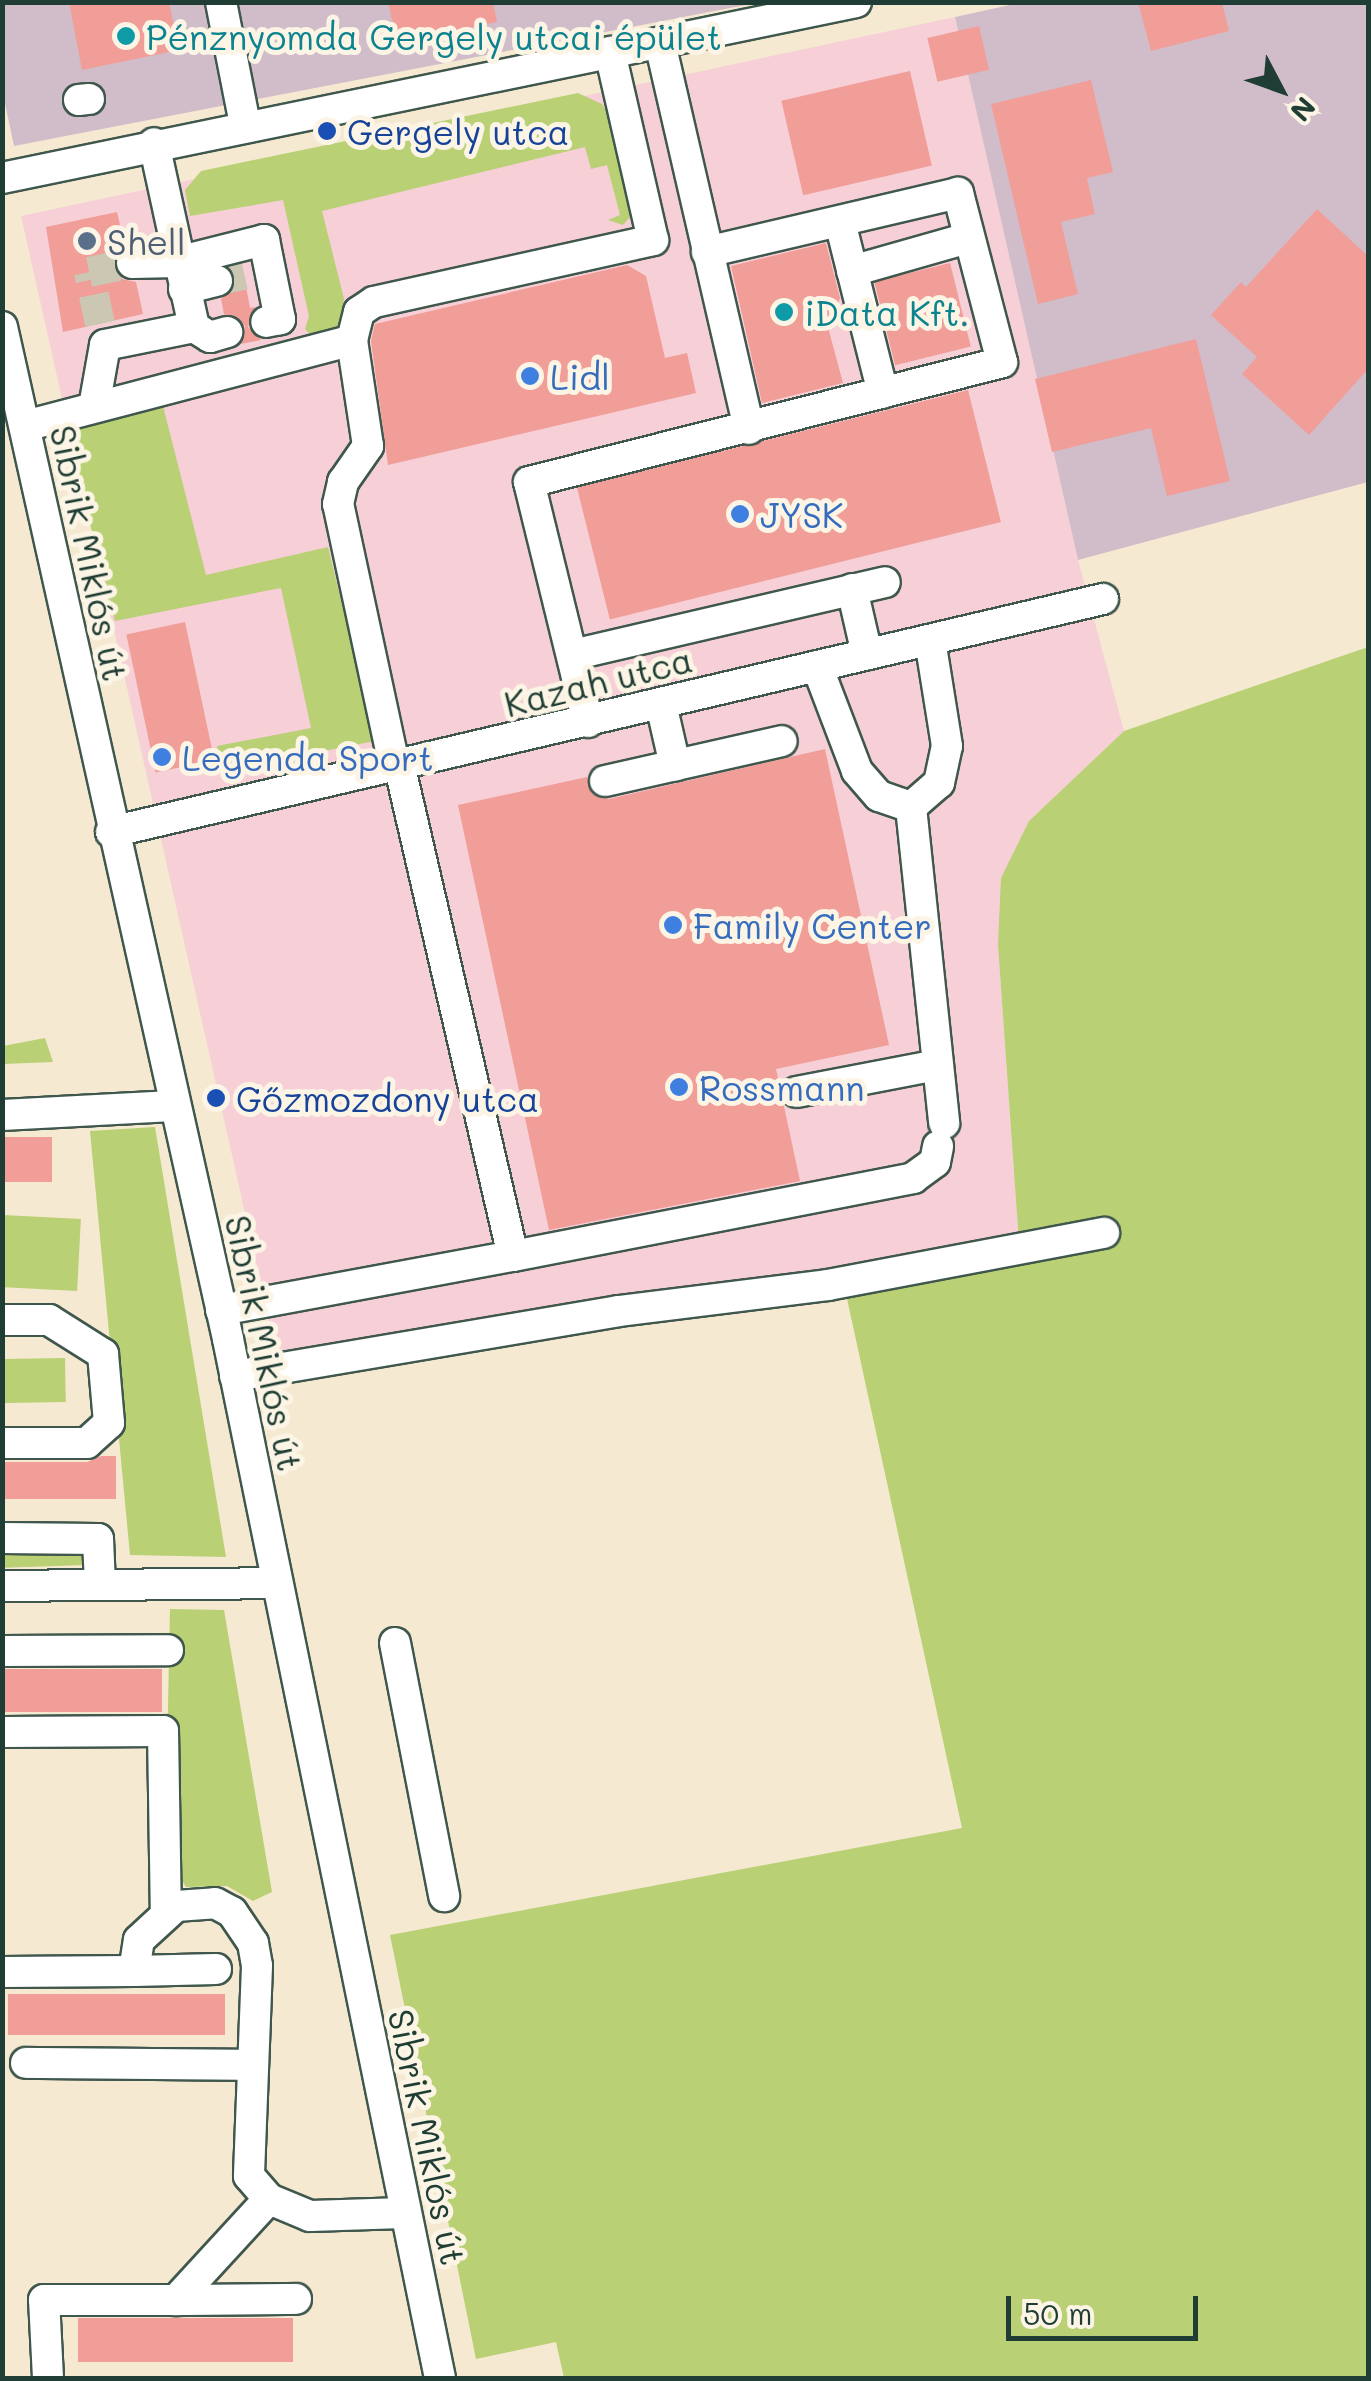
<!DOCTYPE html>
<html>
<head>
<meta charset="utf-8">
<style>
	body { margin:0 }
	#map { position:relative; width:1371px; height:2381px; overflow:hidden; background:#f6e9d2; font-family:Mali,sans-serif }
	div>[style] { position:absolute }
	.built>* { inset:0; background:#f6cfd7 }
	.industrial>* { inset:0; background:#d1bdc9 }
	.green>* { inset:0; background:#b9d074; transform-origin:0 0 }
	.building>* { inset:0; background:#f19d98; transform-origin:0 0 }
	.minor-tunnel>* { height:30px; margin-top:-15px; transform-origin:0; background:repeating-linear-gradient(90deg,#cbc7b2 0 30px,transparent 0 45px) }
	.roads { filter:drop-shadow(2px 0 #3f574c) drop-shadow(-2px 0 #3f574c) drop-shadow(0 2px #3f574c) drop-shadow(0 -2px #3f574c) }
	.minor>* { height:30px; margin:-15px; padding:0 15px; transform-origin:15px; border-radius:15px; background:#fff }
	.dots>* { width:28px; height:28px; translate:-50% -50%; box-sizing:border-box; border:5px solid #fcf5e5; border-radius:50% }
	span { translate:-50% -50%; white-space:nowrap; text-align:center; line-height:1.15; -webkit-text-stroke:10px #fcf5e5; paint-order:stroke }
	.culture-label { font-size:35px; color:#0d838f }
	.left { translate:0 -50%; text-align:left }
	.transit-label { font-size:35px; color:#164399 }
	.service-label { font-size:35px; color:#4e5e75 }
	.shop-label { font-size:35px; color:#366cbe }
	.street-label { font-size:35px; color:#1f3d34 }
	.frame { position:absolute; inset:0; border:5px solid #1f3d34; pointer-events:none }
	.north { position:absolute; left:1231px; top:40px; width:100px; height:100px; -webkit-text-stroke:8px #fcf5e5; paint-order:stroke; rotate:131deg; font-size:28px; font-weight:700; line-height:40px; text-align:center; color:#1f3d34 }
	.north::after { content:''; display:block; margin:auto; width:35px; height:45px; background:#1f3d34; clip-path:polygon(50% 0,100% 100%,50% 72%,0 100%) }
	.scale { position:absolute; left:1006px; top:2296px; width:192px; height:45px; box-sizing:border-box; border:5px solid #1f3d34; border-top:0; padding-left:12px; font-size:30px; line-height:35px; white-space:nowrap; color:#1f3d34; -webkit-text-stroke:8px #fcf5e5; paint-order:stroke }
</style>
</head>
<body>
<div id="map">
	<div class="built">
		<i style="clip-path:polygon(955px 17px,1078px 560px,1124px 731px,1029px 821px,998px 945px,1019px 1243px,278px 1360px,21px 216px)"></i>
	</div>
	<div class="industrial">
		<i style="clip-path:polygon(1024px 2px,1368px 3px,1368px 482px,1078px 560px,955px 17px)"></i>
		<i style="clip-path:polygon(2px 3px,756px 3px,14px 146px,3px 94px)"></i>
	</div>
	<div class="green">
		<i style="clip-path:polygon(578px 93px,602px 104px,612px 120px,632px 215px,623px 225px,608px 220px,620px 215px,607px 165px,591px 169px,585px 147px,322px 211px,344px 299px,338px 331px,312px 336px,305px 329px,309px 316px,283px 200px,190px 216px,185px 190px,201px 171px)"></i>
		<i style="clip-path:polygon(162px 402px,206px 575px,328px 547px,375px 741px,222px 771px,217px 746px,311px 728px,281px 588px,115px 621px,65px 427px)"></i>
		<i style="clip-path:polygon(1368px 647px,1368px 2378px,564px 2378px,556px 2342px,476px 2359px,390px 1935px,962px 1828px,841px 1271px,1019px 1243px,998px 945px,1001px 878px,1029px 821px,1124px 731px)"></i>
		<i style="clip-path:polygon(45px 1038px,53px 1062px,3px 1064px,3px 1046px)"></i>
		<i style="clip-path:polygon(155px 1127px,226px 1557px,130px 1555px,90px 1131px)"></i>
		<i style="left:3px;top:1215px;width:78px;height:72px;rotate:3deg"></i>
		<i style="left:65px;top:1358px;width:44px;height:62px;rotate:89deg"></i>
		<i style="left:85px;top:1540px;width:25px;height:82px;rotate:88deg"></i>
		<i style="clip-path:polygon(170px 1609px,224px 1610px,272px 1892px,253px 1901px,227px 1886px,186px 1887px,165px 1854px)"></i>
	</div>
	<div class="building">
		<i style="clip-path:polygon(69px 2px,169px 2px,179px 50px,82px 70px)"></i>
		<i style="clip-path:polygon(388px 2px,493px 2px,497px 22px,397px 43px)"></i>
		<i style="clip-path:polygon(1138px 2px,1222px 2px,1229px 31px,1151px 51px)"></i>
		<i style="left:979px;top:26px;width:45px;height:53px;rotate:77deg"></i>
		<i style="left:910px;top:71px;width:97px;height:132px;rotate:77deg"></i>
		<i style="clip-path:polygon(1091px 80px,1113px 172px,1087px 178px,1095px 214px,1061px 222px,1078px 294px,1038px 304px,991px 104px)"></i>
		<i style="clip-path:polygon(1317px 209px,1368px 256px,1368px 369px,1309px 435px,1242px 374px,1257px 357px,1211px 315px,1241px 282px,1246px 287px)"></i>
		<i style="clip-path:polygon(117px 212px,125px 246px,113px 264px,122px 279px,136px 282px,143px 314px,63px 332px,46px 227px)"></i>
		<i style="clip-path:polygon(826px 243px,840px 298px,829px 331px,843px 383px,762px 403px,731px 266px)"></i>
		<i style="left:950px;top:263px;width:86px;height:78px;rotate:76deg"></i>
		<i style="clip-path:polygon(242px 265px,250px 308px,255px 307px,248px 327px,261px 340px,241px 344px,245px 326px,224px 314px,221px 299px,235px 287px,230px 268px)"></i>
		<i style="clip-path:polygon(627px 265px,646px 276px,665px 358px,687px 353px,696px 393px,388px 465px,371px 341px,375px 324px)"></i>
		<i style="clip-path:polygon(1196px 339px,1230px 481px,1167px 496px,1151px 428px,1052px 452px,1035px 379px)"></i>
		<i style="left:968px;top:390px;width:136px;height:403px;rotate:76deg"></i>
		<i style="left:185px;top:622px;width:141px;height:60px;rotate:78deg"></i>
		<i style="clip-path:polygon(825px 749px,889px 1045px,776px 1069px,800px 1181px,549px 1230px,458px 805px,587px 777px,592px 794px,609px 799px)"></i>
		<i style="left:2px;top:1137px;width:50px;height:45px"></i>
		<i style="clip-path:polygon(101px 1456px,116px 1456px,116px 1499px,2px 1499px,2px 1462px,87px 1462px)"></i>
		<i style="left:162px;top:1669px;width:43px;height:160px;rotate:90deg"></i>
		<i style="left:8px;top:1994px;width:217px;height:41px"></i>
		<i style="left:293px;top:2318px;width:44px;height:215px;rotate:90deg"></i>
	</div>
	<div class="minor-tunnel">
		<i style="left:217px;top:281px;width:28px;rotate:-13deg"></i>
		<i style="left:100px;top:324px;width:53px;rotate:-101.9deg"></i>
		<i style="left:89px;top:272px;width:44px;rotate:-11.8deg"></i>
	</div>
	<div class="roads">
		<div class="minor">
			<i style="left:221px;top:2px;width:124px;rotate:78.9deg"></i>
			<i style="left:660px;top:43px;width:396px;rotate:77deg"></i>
			<i style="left:79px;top:100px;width:10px;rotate:-6deg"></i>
			<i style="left:2px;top:178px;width:872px;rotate:-11.64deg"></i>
			<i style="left:840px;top:222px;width:176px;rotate:75.9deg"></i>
			<i style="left:132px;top:263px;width:45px;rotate:-1.3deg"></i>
			<i style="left:177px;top:262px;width:90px;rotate:-14.2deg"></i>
			<i style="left:264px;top:240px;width:81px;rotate:78.6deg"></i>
			<i style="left:280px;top:319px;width:14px;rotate:168deg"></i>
			<i style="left:852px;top:271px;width:121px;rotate:-15.9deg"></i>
			<i style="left:184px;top:289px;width:34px;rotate:-14deg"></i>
			<i style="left:2px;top:327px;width:1037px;rotate:77.41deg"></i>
			<i style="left:228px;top:1339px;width:1060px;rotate:78.47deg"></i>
			<i style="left:194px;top:327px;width:19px;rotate:32deg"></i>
			<i style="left:210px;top:337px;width:18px;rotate:-16deg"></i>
			<i style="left:94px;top:407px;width:63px;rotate:-79.9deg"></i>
			<i style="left:105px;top:345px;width:91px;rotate:-11.4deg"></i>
			<i style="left:194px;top:327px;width:188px;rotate:-102.3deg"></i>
			<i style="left:25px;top:426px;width:338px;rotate:-14.7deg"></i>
			<i style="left:852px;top:589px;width:67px;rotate:77deg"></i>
			<i style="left:572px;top:655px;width:321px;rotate:-13.1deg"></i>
			<i style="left:817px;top:666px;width:112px;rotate:69.1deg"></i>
			<i style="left:857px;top:771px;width:33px;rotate:49deg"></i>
			<i style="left:879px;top:796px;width:34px;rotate:19deg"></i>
			<i style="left:911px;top:807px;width:37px;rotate:-41deg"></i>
			<i style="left:939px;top:783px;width:38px;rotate:-78deg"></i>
			<i style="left:947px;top:746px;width:107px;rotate:-99.1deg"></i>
			<i style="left:661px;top:704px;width:63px;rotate:77.1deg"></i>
			<i style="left:588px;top:722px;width:247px;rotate:-103.8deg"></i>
			<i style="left:529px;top:482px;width:488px;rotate:-14.2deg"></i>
			<i style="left:1002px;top:362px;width:175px;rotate:-104.6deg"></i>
			<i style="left:958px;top:193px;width:258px;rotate:166.8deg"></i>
			<i style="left:395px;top:769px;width:271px;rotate:-102.1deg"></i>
			<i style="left:338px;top:504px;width:23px;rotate:-77deg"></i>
			<i style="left:343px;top:482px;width:44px;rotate:-55.2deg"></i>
			<i style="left:368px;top:446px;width:107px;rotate:-98.6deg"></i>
			<i style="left:352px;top:340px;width:29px;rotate:-76deg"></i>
			<i style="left:359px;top:312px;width:18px;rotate:-34deg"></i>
			<i style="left:374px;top:302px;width:286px;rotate:-12.5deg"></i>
			<i style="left:653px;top:240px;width:193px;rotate:-102.9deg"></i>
			<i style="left:605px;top:781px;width:181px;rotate:-12.7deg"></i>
			<i style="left:911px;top:807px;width:318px;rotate:84deg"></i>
			<i style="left:111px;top:832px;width:1019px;rotate:-13.22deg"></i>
			<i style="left:797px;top:1092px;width:143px;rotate:-10.9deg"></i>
			<i style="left:2px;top:1115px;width:171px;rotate:-3deg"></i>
			<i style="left:513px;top:1256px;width:408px;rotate:-11deg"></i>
			<i style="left:913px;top:1178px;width:27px;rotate:-36deg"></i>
			<i style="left:935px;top:1162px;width:16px;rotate:-79deg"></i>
			<i style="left:221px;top:1310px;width:297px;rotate:-10.5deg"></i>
			<i style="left:513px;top:1256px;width:501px;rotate:-103.04deg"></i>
			<i style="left:2px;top:1320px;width:47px"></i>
			<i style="left:49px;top:1320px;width:64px;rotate:32.2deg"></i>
			<i style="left:103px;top:1354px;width:69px;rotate:85deg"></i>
			<i style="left:109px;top:1423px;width:30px;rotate:138deg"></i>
			<i style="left:87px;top:1443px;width:85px;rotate:180deg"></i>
			<i style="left:235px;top:1376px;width:389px;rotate:-9.6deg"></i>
			<i style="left:619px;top:1311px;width:211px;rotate:-7.1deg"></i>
			<i style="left:828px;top:1285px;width:281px;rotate:-10.7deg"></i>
			<i style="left:2px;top:1538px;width:96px;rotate:0.6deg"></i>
			<i style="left:98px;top:1539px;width:46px;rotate:87.5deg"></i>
			<i style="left:2px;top:1586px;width:274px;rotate:-0.6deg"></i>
			<i style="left:395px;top:1643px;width:258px;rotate:79deg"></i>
			<i style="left:2px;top:1651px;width:166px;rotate:-0.3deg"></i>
			<i style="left:2px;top:1732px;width:161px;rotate:-0.4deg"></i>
			<i style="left:163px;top:1731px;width:182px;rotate:89.1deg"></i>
			<i style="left:134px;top:1971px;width:82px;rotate:-1.4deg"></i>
			<i style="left:2px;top:1972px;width:132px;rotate:-0.4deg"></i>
			<i style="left:134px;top:1971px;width:31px;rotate:-81deg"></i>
			<i style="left:139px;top:1940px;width:50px;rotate:-42.6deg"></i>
			<i style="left:176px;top:1906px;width:39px;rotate:-4deg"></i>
			<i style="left:215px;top:1903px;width:19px;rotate:28deg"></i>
			<i style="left:232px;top:1912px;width:37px;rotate:56deg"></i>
			<i style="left:253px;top:1943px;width:23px;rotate:80deg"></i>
			<i style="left:257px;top:1966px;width:210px;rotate:92.2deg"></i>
			<i style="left:249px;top:2176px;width:30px;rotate:49deg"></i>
			<i style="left:269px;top:2199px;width:44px;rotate:22.5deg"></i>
			<i style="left:310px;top:2216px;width:94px;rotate:-1.8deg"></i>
			<i style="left:26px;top:2063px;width:226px;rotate:0.5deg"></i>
			<i style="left:176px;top:2300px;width:120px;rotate:-0.5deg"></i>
			<i style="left:48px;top:2378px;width:78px;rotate:-92.9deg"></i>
			<i style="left:44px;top:2300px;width:132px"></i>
			<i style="left:176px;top:2300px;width:137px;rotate:-47.4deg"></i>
		</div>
	</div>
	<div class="dots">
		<i style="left:126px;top:36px;background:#0f9aa8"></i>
		<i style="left:327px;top:131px;background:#1a4fb4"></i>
		<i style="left:87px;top:241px;background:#5c6f8a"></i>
		<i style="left:784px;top:312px;background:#0f9aa8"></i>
		<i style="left:530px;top:376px;background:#3f7fe0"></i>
		<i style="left:740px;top:514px;background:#3f7fe0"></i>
		<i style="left:162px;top:757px;background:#3f7fe0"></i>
		<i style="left:673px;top:925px;background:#3f7fe0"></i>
		<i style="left:679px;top:1087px;background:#3f7fe0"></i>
		<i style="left:216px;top:1098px;background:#1a4fb4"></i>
	</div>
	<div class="culture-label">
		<span class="left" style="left:146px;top:36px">Pénznyomda Gergely utcai épület</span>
		<span class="left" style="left:804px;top:312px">iData Kft.</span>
	</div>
	<div class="transit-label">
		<span class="left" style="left:347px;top:131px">Gergely utca</span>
		<span class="left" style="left:236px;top:1098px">Gőzmozdony utca</span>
	</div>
	<div class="service-label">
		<span class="left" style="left:107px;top:241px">Shell</span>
	</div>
	<div class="shop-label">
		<span class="left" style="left:550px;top:376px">Lidl</span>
		<span class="left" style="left:760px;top:514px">JYSK</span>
		<span class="left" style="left:182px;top:757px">Legenda Sport</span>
		<span class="left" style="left:693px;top:925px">Family Center</span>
		<span class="left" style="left:699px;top:1087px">Rossmann</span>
	</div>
	<div class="street-label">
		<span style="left:90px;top:553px;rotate:78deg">Sibrik Miklós út</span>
		<span style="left:598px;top:681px;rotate:-14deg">Kazah utca</span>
		<span style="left:265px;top:1343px;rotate:78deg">Sibrik Miklós út</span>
		<span style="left:428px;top:2137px;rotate:78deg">Sibrik Miklós út</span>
	</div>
	<div class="frame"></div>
	<div class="north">N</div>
	<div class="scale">50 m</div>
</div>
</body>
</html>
